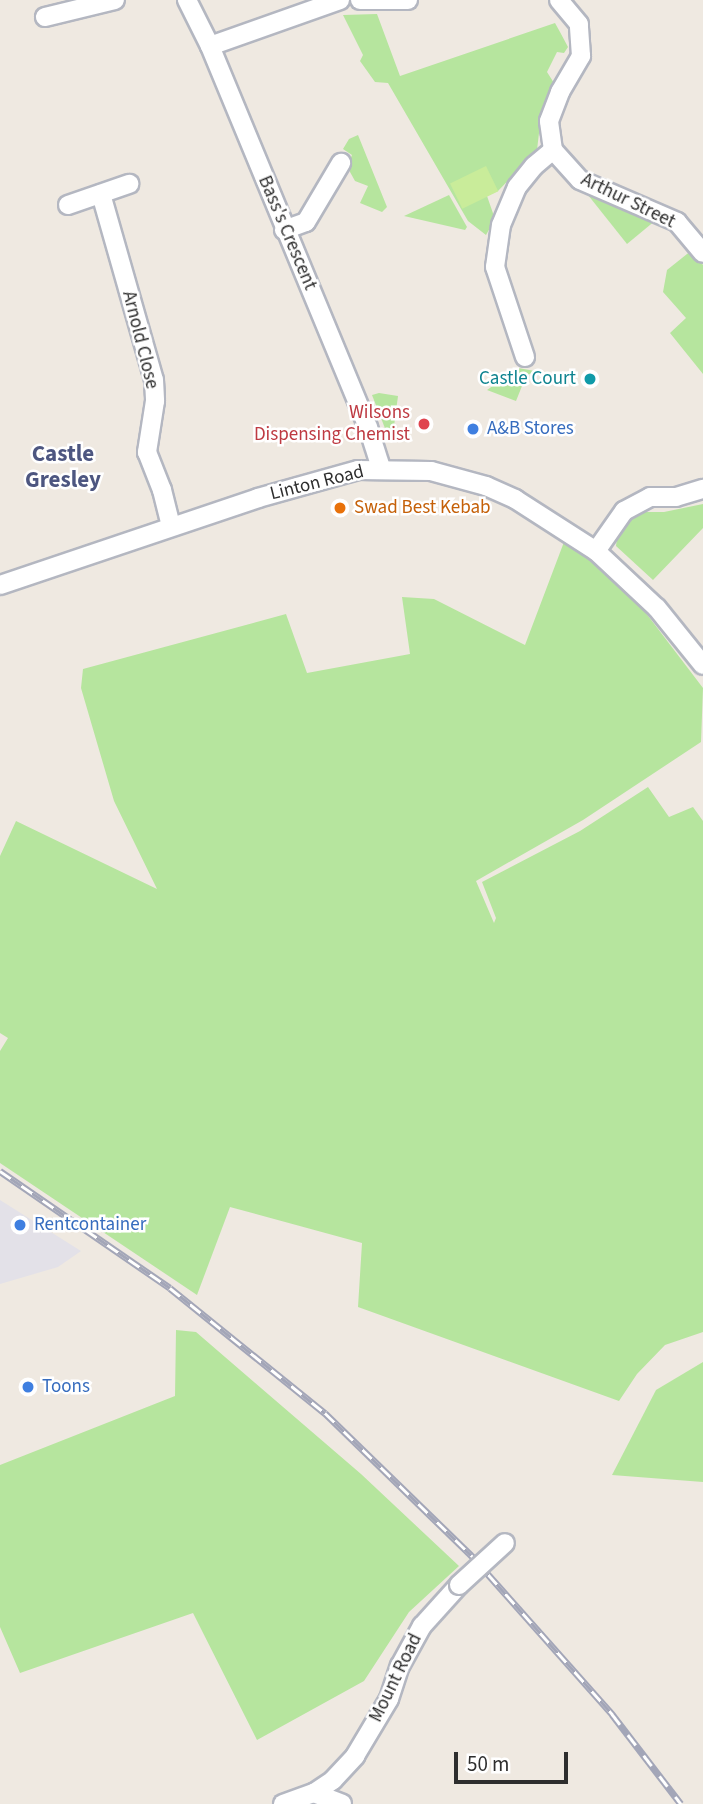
<!DOCTYPE html>
<html>
<head>
<meta charset="utf-8">
<style>
	body { margin:0 }
	#map { position:relative; width:703px; height:1804px; overflow:hidden; background:#efe9e1; font-family:"Source Sans 3",sans-serif }
	div>[style] { position:absolute }
	.industrial>* { inset:0; background:#e3e1e8 }
	.green>* { inset:0; background:#b6e59e }
	.pitch>* { inset:0; background:#c9ec9a; transform-origin:0 0 }
	.roads { filter:drop-shadow(2px 0 #b4b7c1) drop-shadow(-2px 0 #b4b7c1) drop-shadow(0 2px #b4b7c1) drop-shadow(0 -2px #b4b7c1) }
	.minor>* { height:18px; margin:-9px; padding:0 9px; transform-origin:9px; border-radius:9px; background:#fff }
	.rail>* { height:7px; margin-top:-3.5px; transform-origin:0; background:repeating-linear-gradient(90deg,#fff 0 13px,#a3a6b8 0 26px); box-sizing:border-box; border-block:2px solid #a3a6b8 }
	.bridges { filter:drop-shadow(2px 0 #b4b7c1) drop-shadow(-2px 0 #b4b7c1) drop-shadow(0 2px #b4b7c1) drop-shadow(0 -2px #b4b7c1) }
	.minor-bridge>* { height:18px; margin:-9px; padding:0 9px; transform-origin:9px; border-radius:9px; background:#fff }
	.dots>* { width:19px; height:19px; translate:-50% -50%; box-sizing:border-box; border:4px solid #fff; border-radius:50% }
	span { translate:-50% -50%; white-space:nowrap; text-align:center; line-height:1.15; -webkit-text-stroke:5px #fff; paint-order:stroke }
	.street-label { font-size:19px; color:#2e2e2e }
	.culture-label { font-size:19px; color:#0d838f }
	.right { translate:-100% -50%; text-align:right }
	.health-label { font-size:19px; color:#be3a42 }
	.shop-label { font-size:19px; color:#366cbe }
	.left { translate:0 -50%; text-align:left }
	.food-label { font-size:19px; color:#c56008 }
	.quarter-label { font-size:23px; color:#4d5680; font-weight:700 }
	.scale { position:absolute; left:454px; top:1752px; width:114px; height:32px; box-sizing:border-box; border:4px solid #2e2e2e; border-top:0; padding-left:9px; font-size:21px; line-height:24px; white-space:nowrap; color:#2e2e2e; -webkit-text-stroke:5px #fff; paint-order:stroke }
</style>
</head>
<body>
<div id="map">
	<div class="industrial">
		<i style="clip-path:polygon(0 1200px,81px 1251px,58px 1267px,0 1284px)"></i>
	</div>
	<div class="green">
		<i style="clip-path:polygon(377px 14px,400px 76px,555px 23px,560px 32px,568px 47px,564px 53px,557px 52px,547px 72px,554px 83px,541px 116px,537px 150px,498px 191px,487px 196px,495px 219px,486px 235px,468px 221px,388px 83px,375px 82px,360px 61px,363px 55px,343px 15px)"></i>
		<i style="clip-path:polygon(358px 135px,387px 207px,382px 212px,360px 203px,368px 186px,355px 181px,350px 172px,348px 164px,352px 155px,343px 149px,349px 139px)"></i>
		<i style="clip-path:polygon(449px 195px,467px 227px,465px 230px,404px 216px)"></i>
		<i style="clip-path:polygon(588px 195px,592px 195px,656px 220px,627px 244px)"></i>
		<i style="clip-path:polygon(692px 250px,703px 265px,703px 374px,670px 333px,686px 318px,663px 292px,667px 270px)"></i>
		<i style="clip-path:polygon(518px 368px,535px 371px,526px 376px,516px 401px,487px 390px)"></i>
		<i style="clip-path:polygon(379px 393px,398px 396px,393px 434px,388px 436px,372px 395px)"></i>
		<i style="clip-path:polygon(703px 504px,703px 528px,653px 580px,616px 546px,618px 529px,639px 512px,664px 512px)"></i>
		<i style="clip-path:polygon(564px 542px,620px 579px,703px 688px,701px 742px,583px 820px,476px 881px,494px 923px,496px 918px,482px 882px,580px 831px,648px 787px,669px 817px,693px 807px,703px 821px,703px 1332px,665px 1345px,637px 1374px,619px 1401px,358px 1307px,362px 1243px,230px 1207px,197px 1295px,0 1163px,0 1051px,8px 1038px,0 1033px,0 856px,16px 821px,157px 889px,114px 801px,81px 688px,83px 669px,286px 614px,307px 673px,410px 654px,402px 597px,434px 599px,525px 645px)"></i>
		<i style="clip-path:polygon(176px 1330px,196px 1332px,361px 1474px,459px 1566px,409px 1612px,364px 1681px,257px 1740px,193px 1613px,20px 1673px,0 1627px,0 1465px,175px 1396px)"></i>
		<i style="clip-path:polygon(703px 1362px,703px 1482px,612px 1475px,656px 1390px)"></i>
	</div>
	<div class="pitch">
		<i style="left:486px;top:166px;width:28px;height:40px;rotate:64deg"></i>
	</div>
	<div class="roads">
		<div class="minor">
			<i style="left:187px;top:0;width:51px;rotate:63.4deg"></i>
			<i style="left:210px;top:46px;width:412px;rotate:67.5deg"></i>
			<i style="left:368px;top:427px;width:43px;rotate:72.4deg"></i>
			<i style="left:360px;top:0;width:48px"></i>
			<i style="left:45px;top:17px;width:72px;rotate:-13.7deg"></i>
			<i style="left:210px;top:46px;width:138px;rotate:-19.5deg"></i>
			<i style="left:553px;top:150px;width:40px;rotate:48deg"></i>
			<i style="left:580px;top:180px;width:106px;rotate:23.4deg"></i>
			<i style="left:677px;top:222px;width:40px;rotate:50deg"></i>
			<i style="left:553px;top:150px;width:29px;rotate:-98deg"></i>
			<i style="left:549px;top:121px;width:31px;rotate:-69deg"></i>
			<i style="left:560px;top:92px;width:42px;rotate:-59.7deg"></i>
			<i style="left:581px;top:56px;width:32px;rotate:-94deg"></i>
			<i style="left:579px;top:24px;width:31px;rotate:-130deg"></i>
			<i style="left:101px;top:194px;width:193px;rotate:74.1deg"></i>
			<i style="left:154px;top:380px;width:21px;rotate:87deg"></i>
			<i style="left:155px;top:401px;width:52px;rotate:98.9deg"></i>
			<i style="left:147px;top:452px;width:41px;rotate:68.5deg"></i>
			<i style="left:162px;top:490px;width:37px;rotate:76deg"></i>
			<i style="left:68px;top:205px;width:65px;rotate:-19deg"></i>
			<i style="left:284px;top:230px;width:23px;rotate:-20deg"></i>
			<i style="left:306px;top:222px;width:69px;rotate:-59.3deg"></i>
			<i style="left:525px;top:357px;width:95px;rotate:-108.4deg"></i>
			<i style="left:495px;top:267px;width:42px;rotate:-81.9deg"></i>
			<i style="left:501px;top:225px;width:41px;rotate:-67.2deg"></i>
			<i style="left:517px;top:187px;width:27px;rotate:-51deg"></i>
			<i style="left:534px;top:166px;width:25px;rotate:-40deg"></i>
			<i style="left:596px;top:551px;width:49px;rotate:-55deg"></i>
			<i style="left:624px;top:511px;width:30px;rotate:-28deg"></i>
			<i style="left:650px;top:497px;width:26px"></i>
			<i style="left:676px;top:497px;width:28px;rotate:-17deg"></i>
			<i style="left:0;top:585px;width:272px;rotate:-18.6deg"></i>
			<i style="left:258px;top:498px;width:104px;rotate:-15.6deg"></i>
			<i style="left:358px;top:470px;width:73px;rotate:0.8deg"></i>
			<i style="left:431px;top:471px;width:57px;rotate:15.3deg"></i>
			<i style="left:486px;top:486px;width:32px;rotate:24deg"></i>
			<i style="left:515px;top:499px;width:96px;rotate:32.7deg"></i>
			<i style="left:596px;top:551px;width:83px;rotate:43.1deg"></i>
			<i style="left:657px;top:608px;width:73px;rotate:51.1deg"></i>
			<i style="left:314px;top:1793px;width:30px;rotate:21deg"></i>
			<i style="left:283px;top:1804px;width:33px;rotate:-20deg"></i>
			<i style="left:314px;top:1793px;width:23px;rotate:-34deg"></i>
			<i style="left:333px;top:1780px;width:33px;rotate:-47deg"></i>
			<i style="left:355px;top:1756px;width:66px;rotate:-59.2deg"></i>
			<i style="left:389px;top:1699px;width:35px;rotate:-72deg"></i>
			<i style="left:400px;top:1666px;width:46px;rotate:-61.2deg"></i>
			<i style="left:422px;top:1626px;width:55px;rotate:-47.9deg"></i>
		</div>
	</div>
	<div class="rail">
		<i style="left:0;top:1171px;width:206px;rotate:34.5deg"></i>
		<i style="left:170px;top:1288px;width:199px;rotate:38.9deg"></i>
		<i style="left:325px;top:1413px;width:204px;rotate:44.2deg"></i>
		<i style="left:471px;top:1555px;width:213px;rotate:48.4deg"></i>
		<i style="left:612px;top:1714px;width:113px;rotate:52.5deg"></i>
	</div>
	<div class="bridges">
		<div class="minor-bridge">
			<i style="left:459px;top:1585px;width:62px;rotate:-42.4deg"></i>
		</div>
	</div>
	<div class="dots">
		<i style="left:590px;top:379px;background:#0f9aa8"></i>
		<i style="left:424px;top:424px;background:#e0444e"></i>
		<i style="left:473px;top:429px;background:#3f7fe0"></i>
		<i style="left:340px;top:508px;background:#e8710a"></i>
		<i style="left:20px;top:1225px;background:#3f7fe0"></i>
		<i style="left:28px;top:1387px;background:#3f7fe0"></i>
	</div>
	<div class="street-label">
		<span style="left:628px;top:201px;rotate:26deg">Arthur Street</span>
		<span style="left:287px;top:233px;rotate:67deg">Bass's Crescent</span>
		<span style="left:140px;top:340px;rotate:76deg">Arnold Close</span>
		<span style="left:317px;top:483px;rotate:-14deg">Linton Road</span>
		<span style="left:396px;top:1678px;rotate:-64deg">Mount Road</span>
	</div>
	<div class="culture-label">
		<span class="right" style="left:576px;top:379px">Castle Court</span>
	</div>
	<div class="health-label">
		<span class="right" style="left:410px;top:424px">Wilsons<br>Dispensing Chemist</span>
	</div>
	<div class="shop-label">
		<span class="left" style="left:487px;top:429px">A&amp;B Stores</span>
		<span class="left" style="left:34px;top:1225px">Rentcontainer</span>
		<span class="left" style="left:42px;top:1387px">Toons</span>
	</div>
	<div class="food-label">
		<span class="left" style="left:354px;top:508px">Swad Best Kebab</span>
	</div>
	<div class="quarter-label">
		<span style="left:63px;top:467px">Castle<br>Gresley</span>
	</div>
	<div class="scale">50 m</div>
</div>
</body>
</html>
